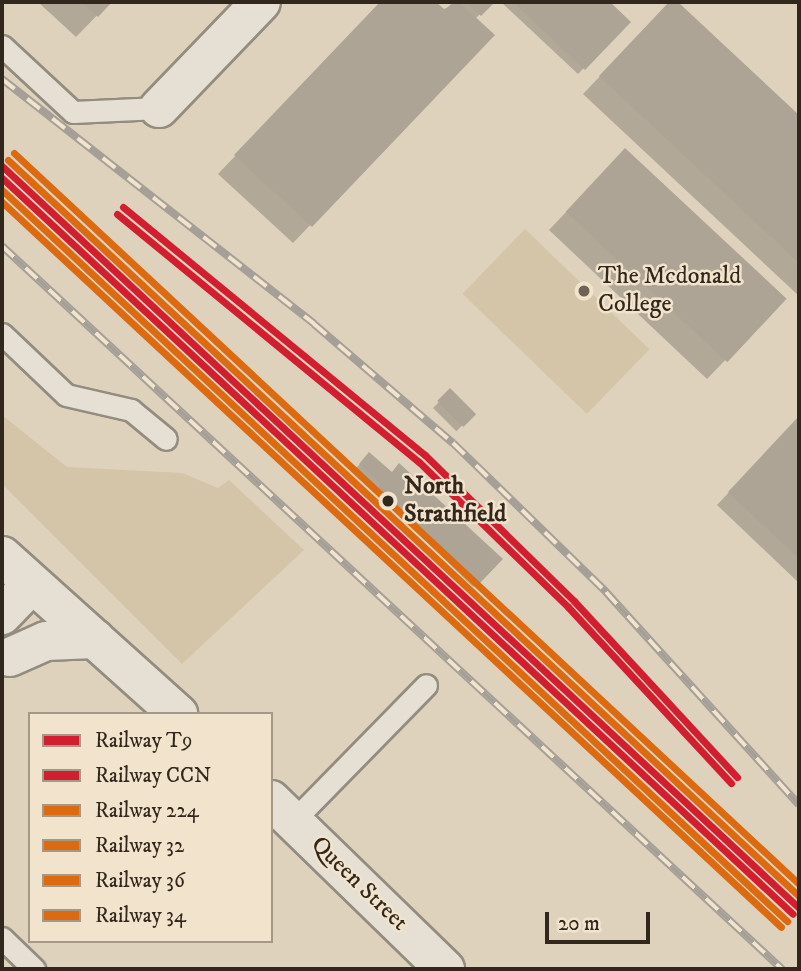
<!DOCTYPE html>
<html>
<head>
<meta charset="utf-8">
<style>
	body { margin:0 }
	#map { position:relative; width:801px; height:971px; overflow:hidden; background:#ded2bd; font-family:"IM FELL DW Pica",serif }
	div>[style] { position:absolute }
	.green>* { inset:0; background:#d4c4a8; transform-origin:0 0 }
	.shadow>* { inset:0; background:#0003; transform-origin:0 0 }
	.building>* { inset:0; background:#ada496; transform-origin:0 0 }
	.roads { filter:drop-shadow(2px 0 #938c7f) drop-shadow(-2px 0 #938c7f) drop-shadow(0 2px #938c7f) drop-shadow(0 -2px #938c7f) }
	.lane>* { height:21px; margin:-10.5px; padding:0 10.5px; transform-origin:10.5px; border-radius:10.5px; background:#e5dfd4 }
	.street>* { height:38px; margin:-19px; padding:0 19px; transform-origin:19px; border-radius:19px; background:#e5dfd4 }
	.secondary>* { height:38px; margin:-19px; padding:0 19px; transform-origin:19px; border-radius:19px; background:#e5dfd4 }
	.rail>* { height:8px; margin-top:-4px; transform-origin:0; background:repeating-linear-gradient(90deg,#f2e4cc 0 16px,#a59f97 0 32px); box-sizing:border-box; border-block:2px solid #a59f97 }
	.rail-1>* { height:7px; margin:-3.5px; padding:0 3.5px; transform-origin:3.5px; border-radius:3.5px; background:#d11f2f }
	.rail-2>* { height:7px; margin:-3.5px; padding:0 3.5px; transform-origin:3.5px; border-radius:3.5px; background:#d11f2f }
	.rail-3>* { height:7px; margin:-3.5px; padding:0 3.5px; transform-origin:3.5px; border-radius:3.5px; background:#dc6a10 }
	.rail-4>* { height:7px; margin:-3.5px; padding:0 3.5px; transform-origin:3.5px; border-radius:3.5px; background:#dc6a10 }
	.rail-5>* { height:7px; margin:-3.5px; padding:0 3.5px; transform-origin:3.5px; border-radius:3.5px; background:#dc6a10 }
	.rail-6>* { height:7px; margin:-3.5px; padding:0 3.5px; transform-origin:3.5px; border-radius:3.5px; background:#dc6a10 }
	.dots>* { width:19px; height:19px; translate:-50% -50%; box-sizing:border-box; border:4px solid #f2e4cc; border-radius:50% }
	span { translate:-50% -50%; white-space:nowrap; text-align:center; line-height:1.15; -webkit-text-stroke:5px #f2e4cc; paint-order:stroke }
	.poi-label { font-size:24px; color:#31271d }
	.left { translate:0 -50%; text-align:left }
	.stop-label { font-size:24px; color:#31271d; font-weight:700 }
	.street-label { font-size:24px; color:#31271d }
	.frame { position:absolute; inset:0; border:4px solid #31271d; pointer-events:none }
	.legend { position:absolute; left:28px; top:712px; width:245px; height:231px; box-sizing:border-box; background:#f2e4cc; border:2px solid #a59886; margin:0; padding:9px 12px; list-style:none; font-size:21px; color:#31271d }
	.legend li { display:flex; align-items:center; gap:14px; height:35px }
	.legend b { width:35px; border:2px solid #a59886 }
	.scale { position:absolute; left:545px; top:912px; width:105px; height:32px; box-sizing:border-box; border:4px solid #31271d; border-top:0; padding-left:9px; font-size:21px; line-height:24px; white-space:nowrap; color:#31271d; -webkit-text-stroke:5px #f2e4cc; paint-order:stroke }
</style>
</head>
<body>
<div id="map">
	<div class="green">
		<i style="left:525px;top:229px;width:173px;height:90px;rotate:44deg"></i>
		<i style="clip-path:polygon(2px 415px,67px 467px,182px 473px,218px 488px,229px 480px,304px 550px,182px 664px,2px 484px)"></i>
	</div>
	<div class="shadow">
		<i style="clip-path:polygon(38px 2px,110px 2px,76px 37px)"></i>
		<i style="clip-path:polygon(382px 2px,434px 2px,444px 11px,453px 2px,492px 2px,475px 19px,492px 35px,293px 243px,218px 174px)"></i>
		<i style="clip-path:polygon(501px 2px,607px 2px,628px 22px,578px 74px)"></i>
		<i style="clip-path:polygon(671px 2px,799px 117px,799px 296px,583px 94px)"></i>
		<i style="clip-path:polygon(608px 168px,783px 300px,707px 379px,549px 230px)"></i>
		<i style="left:450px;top:391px;width:33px;height:24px;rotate:45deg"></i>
		<i style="clip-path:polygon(799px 418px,799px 583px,717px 505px)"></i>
		<i style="clip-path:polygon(369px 455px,501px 559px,473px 587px,354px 470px)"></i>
	</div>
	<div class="building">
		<i style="clip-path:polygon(82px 2px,112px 2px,98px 17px)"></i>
		<i style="clip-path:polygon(380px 2px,436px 2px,444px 9px,459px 2px,495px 35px,312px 227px,234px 155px)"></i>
		<i style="clip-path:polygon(466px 2px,495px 2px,481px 16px)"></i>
		<i style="clip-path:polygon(513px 2px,610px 2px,631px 22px,585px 70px)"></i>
		<i style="clip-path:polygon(669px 2px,678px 2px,799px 115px,799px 263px,599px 76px)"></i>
		<i style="left:625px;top:148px;width:221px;height:87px;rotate:43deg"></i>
		<i style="left:450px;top:388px;width:37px;height:18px;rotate:45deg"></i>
		<i style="clip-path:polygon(799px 416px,799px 559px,728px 492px)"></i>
		<i style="clip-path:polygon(369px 452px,392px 472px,399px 463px,503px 559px,480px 583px,377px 488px,381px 484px,359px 464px)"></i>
	</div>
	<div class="roads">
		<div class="lane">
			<i style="left:2px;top:46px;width:97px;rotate:42.9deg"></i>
			<i style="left:73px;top:112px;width:86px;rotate:-2.7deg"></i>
			<i style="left:2px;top:334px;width:88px;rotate:43.6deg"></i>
			<i style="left:66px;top:395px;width:67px;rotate:13deg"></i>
			<i style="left:131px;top:410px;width:45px;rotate:39.6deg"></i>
			<i style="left:293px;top:821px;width:190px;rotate:-45.6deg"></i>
			<i style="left:2px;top:938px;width:45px;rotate:44.1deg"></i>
		</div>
		<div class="street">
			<i style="left:159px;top:108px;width:147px;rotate:-46.1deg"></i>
		</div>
		<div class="secondary">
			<i style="left:2px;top:556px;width:237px;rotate:41.9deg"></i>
			<i style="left:2px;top:615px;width:43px;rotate:-45.9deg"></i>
			<i style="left:10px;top:657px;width:39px;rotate:-24deg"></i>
			<i style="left:46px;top:641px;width:49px;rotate:-2.3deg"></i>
			<i style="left:271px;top:800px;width:243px;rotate:44.2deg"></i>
		</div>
	</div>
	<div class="rail">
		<i style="left:2px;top:79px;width:397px;rotate:38.1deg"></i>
		<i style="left:314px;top:324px;width:183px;rotate:40.6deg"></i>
		<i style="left:453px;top:443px;width:214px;rotate:44.2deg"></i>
		<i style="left:606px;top:592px;width:287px;rotate:47.8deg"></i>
		<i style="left:2px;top:246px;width:1064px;rotate:42.83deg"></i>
	</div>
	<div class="rail-1">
		<i style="left:2px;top:166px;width:1089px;rotate:42.95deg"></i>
		<i style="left:123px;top:207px;width:391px;rotate:39.4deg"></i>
		<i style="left:425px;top:455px;width:209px;rotate:44.4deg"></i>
		<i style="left:574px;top:601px;width:240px;rotate:47.2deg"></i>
	</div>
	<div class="rail-2">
		<i style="left:2px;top:178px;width:1080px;rotate:42.94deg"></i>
		<i style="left:117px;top:214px;width:391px;rotate:39.4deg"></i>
		<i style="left:419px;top:462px;width:208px;rotate:44.2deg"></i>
		<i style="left:568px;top:607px;width:240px;rotate:47.2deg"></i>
	</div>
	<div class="rail-3">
		<i style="left:8px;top:160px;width:1080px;rotate:42.94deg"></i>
	</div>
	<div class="rail-4">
		<i style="left:2px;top:190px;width:1073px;rotate:42.96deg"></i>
	</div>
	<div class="rail-5">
		<i style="left:14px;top:153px;width:1073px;rotate:42.96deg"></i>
	</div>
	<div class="rail-6">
		<i style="left:2px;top:202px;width:1064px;rotate:42.94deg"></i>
	</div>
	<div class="dots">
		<i style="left:584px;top:291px;background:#6e6355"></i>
		<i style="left:388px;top:501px;background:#31271d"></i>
	</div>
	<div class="poi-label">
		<span class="left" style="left:598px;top:291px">The Mcdonald<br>College</span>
	</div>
	<div class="stop-label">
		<span class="left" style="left:404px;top:501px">North<br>Strathfield</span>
	</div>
	<div class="street-label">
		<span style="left:359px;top:884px;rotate:44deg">Queen Street</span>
	</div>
	<div class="frame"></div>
	<ul class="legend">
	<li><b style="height:9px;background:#d11f2f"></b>Railway T9</li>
	<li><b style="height:9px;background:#d11f2f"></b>Railway CCN</li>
	<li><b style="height:9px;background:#dc6a10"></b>Railway 224</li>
	<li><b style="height:9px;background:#dc6a10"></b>Railway 32</li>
	<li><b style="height:9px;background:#dc6a10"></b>Railway 36</li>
	<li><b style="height:9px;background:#dc6a10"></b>Railway 34</li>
	</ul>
	<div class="scale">20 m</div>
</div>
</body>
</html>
